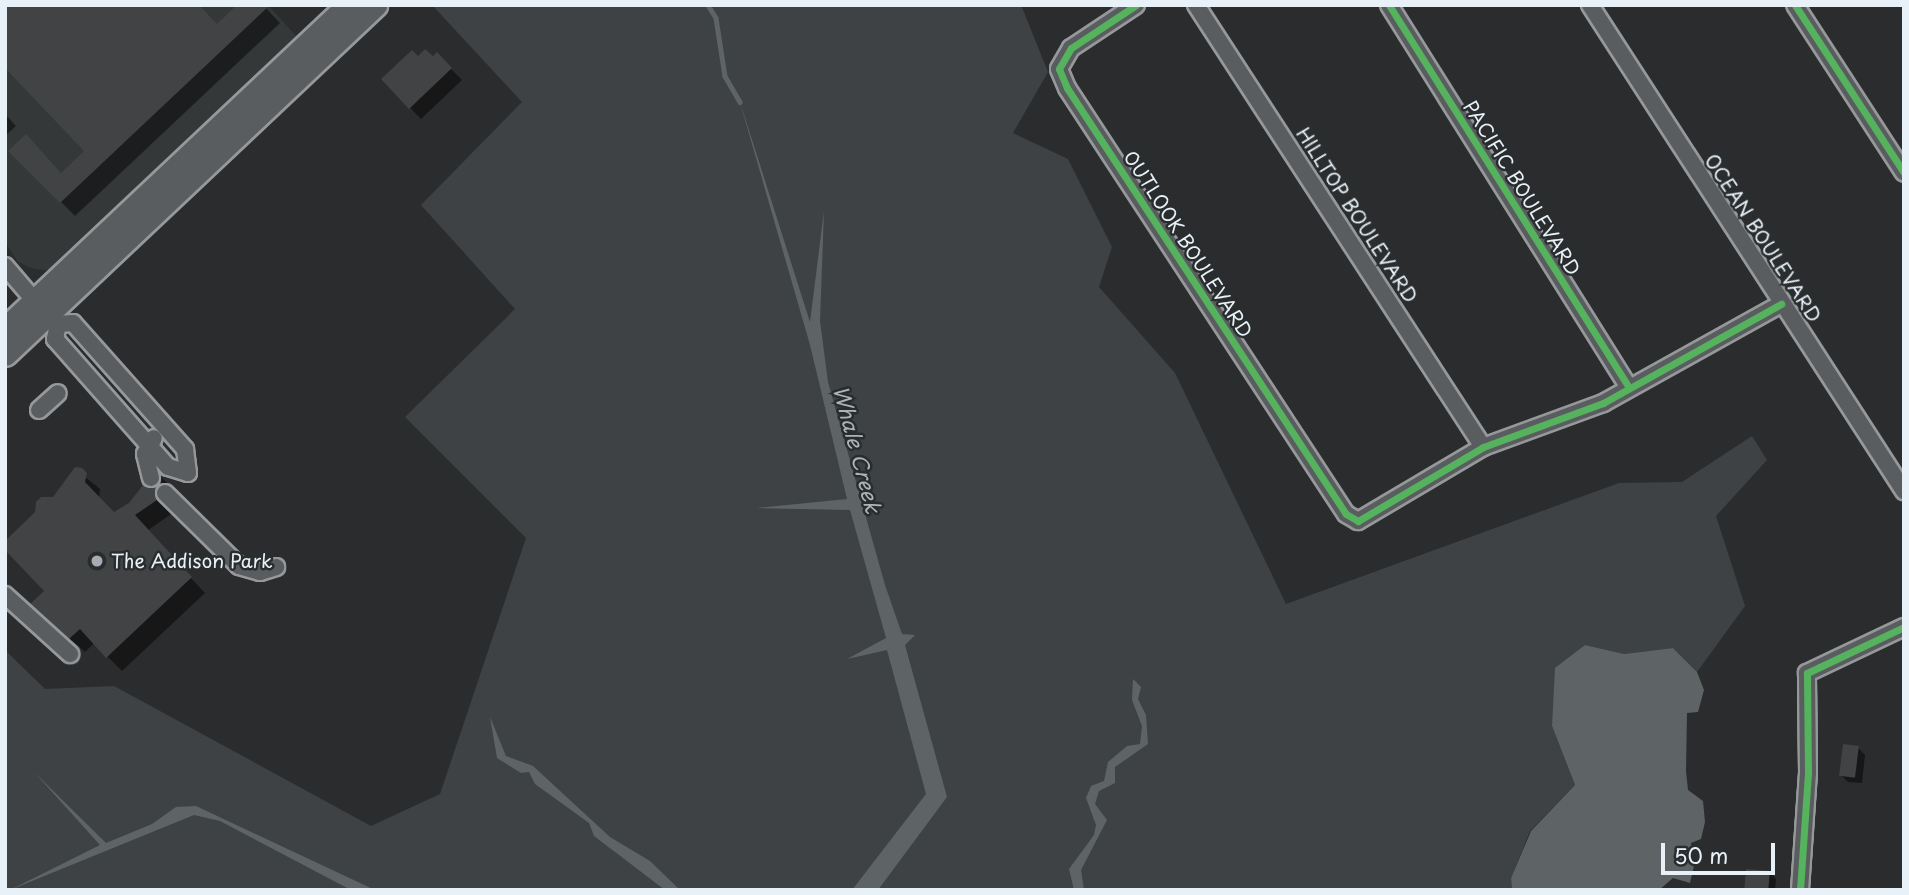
<!DOCTYPE html>
<html>
<head>
<meta charset="utf-8">
<style>
	body { margin:0 }
	#map { position:relative; width:1909px; height:895px; overflow:hidden; background:#2b2c2d; font-family:"Playpen Sans",sans-serif }
	div>[style] { position:absolute }
	.built>* { inset:0; background:#353839 }
	.green>* { inset:0; background:#3f4244 }
	.water>* { inset:0; background:#5e6365 }
	.shadow>* { inset:0; background:#0007 }
	.stream>* { height:4.5px; margin:-2.25px; padding:0 2.25px; transform-origin:2.25px; border-radius:2.25px; background:#5e6365 }
	.building>* { inset:0; background:#424344; transform-origin:0 0 }
	.roads { filter:drop-shadow(2px 0 #96989a) drop-shadow(-2px 0 #96989a) drop-shadow(0 2px #96989a) drop-shadow(0 -2px #96989a) }
	.minor>* { height:16px; margin:-8px; padding:0 8px; transform-origin:8px; border-radius:8px; background:#5a5d60 }
	.highway>* { height:23px; margin:-11.5px; padding:0 11.5px; transform-origin:11.5px; border-radius:11.5px; background:#5a5d60 }
	.cycleway>* { height:7px; margin:-3.5px; padding:0 3.5px; transform-origin:3.5px; border-radius:3.5px; background:#56b35d }
	.dots>* { width:19px; height:19px; translate:-50% -50%; box-sizing:border-box; border:4px solid #2a2d2e; border-radius:50% }
	span { translate:-50% -50%; white-space:nowrap; text-align:center; line-height:1.15; -webkit-text-stroke:5px #2a2d2e; paint-order:stroke }
	.street-label { font-size:19px; color:#e8f1f8 }
	.poi-label { font-size:19px; color:#e8f1f8 }
	.left { translate:0 -50%; text-align:left }
	.water-label { font-size:21px; color:#acb3b9; font-style:italic }
	.frame { position:absolute; inset:0; border:7px solid #e8f1f8; pointer-events:none }
	.scale { position:absolute; left:1661px; top:843px; width:114px; height:32px; box-sizing:border-box; border:4px solid #e8f1f8; border-top:0; padding-left:9px; font-size:21px; line-height:24px; white-space:nowrap; color:#e8f1f8; -webkit-text-stroke:5px #2a2d2e; paint-order:stroke }
</style>
</head>
<body>
<div id="map">
	<div class="built">
		<i style="clip-path:polygon(5px 5px,268px 5px,298px 38px,60px 263px,47px 270px,34px 269px,18px 262px,5px 242px)"></i>
	</div>
	<div class="green">
		<i style="clip-path:polygon(432px 5px,1021px 5px,1048px 72px,1013px 133px,1068px 159px,1112px 247px,1099px 287px,1175px 373px,1286px 604px,1619px 483px,1682px 482px,1752px 436px,1767px 460px,1716px 516px,1745px 606px,1697px 672px,1673px 648px,1624px 654px,1585px 645px,1552px 726px,1575px 785px,1530px 831px,1511px 878px,1512px 890px,5px 890px,5px 650px,45px 689px,114px 686px,371px 826px,440px 794px,526px 538px,405px 417px,515px 309px,421px 205px,522px 102px)"></i>
	</div>
	<div class="water">
		<i style="clip-path:polygon(739px 99px,810px 322px,824px 211px,820px 321px,828px 382px,885px 585px,902px 634px,915px 635px,905px 645px,947px 797px,878px 890px,852px 890px,926px 794px,887px 650px,847px 659px,886px 638px,850px 510px,756px 508px,847px 499px,810px 345px)"></i>
		<i style="clip-path:polygon(1585px 645px,1624px 654px,1673px 648px,1697px 672px,1704px 690px,1698px 712px,1687px 713px,1686px 771px,1688px 790px,1703px 801px,1705px 822px,1701px 839px,1691px 843px,1694px 866px,1690px 883px,1673px 878px,1659px 890px,1512px 890px,1511px 878px,1531px 831px,1575px 785px,1552px 726px,1555px 668px)"></i>
		<i style="clip-path:polygon(1133px 679px,1141px 687px,1138px 699px,1146px 715px,1148px 744px,1115px 767px,1115px 783px,1099px 791px,1095px 804px,1107px 820px,1081px 870px,1084px 890px,1074px 890px,1069px 869px,1094px 835px,1096px 825px,1086px 798px,1091px 786px,1104px 781px,1108px 762px,1127px 746px,1140px 744px,1142px 726px,1132px 700px)"></i>
		<i style="clip-path:polygon(490px 717px,506px 756px,533px 766px,610px 837px,650px 861px,680px 890px,665px 890px,594px 836px,589px 823px,535px 784px,529px 772px,521px 773px,497px 758px)"></i>
		<i style="clip-path:polygon(35px 773px,106px 843px,152px 824px,176px 807px,196px 806px,375px 890px,351px 890px,220px 821px,194px 815px,10px 890px,100px 845px)"></i>
	</div>
	<div class="shadow">
		<i style="clip-path:polygon(263px 5px,280px 23px,75px 216px,10px 151px,62px 175px,217px 27px)"></i>
		<i style="clip-path:polygon(437px 55px,462px 80px,421px 119px,383px 80px,418px 58px)"></i>
		<i style="clip-path:polygon(5px 114px,16px 126px,5px 136px)"></i>
		<i style="clip-path:polygon(75px 469px,100px 489px,99px 498px,114px 514px,156px 488px,171px 502px,171px 514px,147px 531px,205px 593px,122px 671px,94px 643px,85px 652px,47px 618px,53px 499px,69px 484px)"></i>
		<i style="clip-path:polygon(162px 478px,182px 498px,175px 498px,161px 484px)"></i>
		<i style="clip-path:polygon(1858px 748px,1865px 755px,1862px 783px,1848px 782px,1841px 775px)"></i>
		<i style="clip-path:polygon(1769px 872px,1776px 879px,1775px 890px,1746px 887px)"></i>
	</div>
	<div class="stream">
		<i style="left:708px;top:5px;width:15px;rotate:58deg"></i>
		<i style="left:716px;top:18px;width:59px;rotate:81.2deg"></i>
		<i style="left:725px;top:76px;width:30px;rotate:60deg"></i>
	</div>
	<div class="building">
		<i style="clip-path:polygon(5px 5px,199px 5px,217px 24px,237px 5px,270px 5px,60px 203px,8px 151px,26px 134px,61px 173px,84px 151px,5px 68px)"></i>
		<i style="clip-path:polygon(425px 49px,433px 56px,437px 52px,452px 68px,409px 109px,381px 79px,412px 50px,418px 56px)"></i>
		<i style="clip-path:polygon(75px 467px,82px 468px,87px 473px,85px 482px,114px 512px,129px 503px,143px 485px,157px 486px,157px 500px,135px 515px,192px 577px,106px 658px,80px 629px,69px 639px,30px 604px,44px 591px,5px 550px,5px 541px,35px 512px,36px 502px,41px 497px,53px 497px)"></i>
		<i style="left:1843px;top:744px;width:16px;height:32px;rotate:7deg"></i>
		<i style="left:1746px;top:869px;width:24px;height:19px;rotate:5deg"></i>
	</div>
	<div class="roads">
		<div class="minor">
			<i style="left:1136px;top:5px;width:78px;rotate:146.5deg"></i>
			<i style="left:1071px;top:48px;width:24px;rotate:120deg"></i>
			<i style="left:1059px;top:69px;width:21px;rotate:67deg"></i>
			<i style="left:1067px;top:88px;width:509px;rotate:56.78deg"></i>
			<i style="left:1346px;top:514px;width:14px;rotate:30deg"></i>
			<i style="left:1358px;top:521px;width:145px;rotate:-30.6deg"></i>
			<i style="left:1483px;top:447px;width:128px;rotate:-20.1deg"></i>
			<i style="left:1603px;top:403px;width:204px;rotate:-29.1deg"></i>
			<i style="left:1196px;top:5px;width:527px;rotate:57deg"></i>
			<i style="left:1389px;top:5px;width:452px;rotate:57.9deg"></i>
			<i style="left:1590px;top:5px;width:579px;rotate:57.13deg"></i>
			<i style="left:1795px;top:5px;width:200px;rotate:57deg"></i>
			<i style="left:5px;top:266px;width:45px;rotate:49.5deg"></i>
			<i style="left:48px;top:313px;width:15px;rotate:48deg"></i>
			<i style="left:58px;top:324px;width:15px;rotate:-4deg"></i>
			<i style="left:73px;top:323px;width:169px;rotate:48.4deg"></i>
			<i style="left:185px;top:449px;width:24px;rotate:83deg"></i>
			<i style="left:188px;top:473px;width:21px;rotate:-163deg"></i>
			<i style="left:168px;top:467px;width:171px;rotate:-131.4deg"></i>
			<i style="left:55px;top:339px;width:15px;rotate:-79deg"></i>
			<i style="left:39px;top:410px;width:25px;rotate:-42deg"></i>
			<i style="left:151px;top:478px;width:25px;rotate:-104deg"></i>
			<i style="left:145px;top:454px;width:18px;rotate:-61deg"></i>
			<i style="left:165px;top:493px;width:104px;rotate:44.6deg"></i>
			<i style="left:239px;top:566px;width:22px;rotate:16deg"></i>
			<i style="left:260px;top:572px;width:17px;rotate:-17deg"></i>
			<i style="left:5px;top:595px;width:88px;rotate:42.2deg"></i>
			<i style="left:1800px;top:890px;width:117px;rotate:-86.1deg"></i>
			<i style="left:1808px;top:773px;width:100px;rotate:-90.6deg"></i>
			<i style="left:1807px;top:673px;width:107px;rotate:-25.4deg"></i>
		</div>
		<div class="highway">
			<i style="left:5px;top:329px;width:473px;rotate:-43.3deg"></i>
			<i style="left:5px;top:354px;width:509px;rotate:-43.33deg"></i>
		</div>
	</div>
	<div class="cycleway">
		<i style="left:1136px;top:5px;width:78px;rotate:146.5deg"></i>
		<i style="left:1071px;top:48px;width:24px;rotate:120deg"></i>
		<i style="left:1059px;top:69px;width:21px;rotate:67deg"></i>
		<i style="left:1067px;top:88px;width:509px;rotate:56.78deg"></i>
		<i style="left:1346px;top:514px;width:14px;rotate:30deg"></i>
		<i style="left:1358px;top:521px;width:145px;rotate:-30.6deg"></i>
		<i style="left:1483px;top:447px;width:128px;rotate:-20.1deg"></i>
		<i style="left:1603px;top:403px;width:204px;rotate:-29.1deg"></i>
		<i style="left:1389px;top:5px;width:452px;rotate:57.9deg"></i>
		<i style="left:1795px;top:5px;width:200px;rotate:57deg"></i>
		<i style="left:1800px;top:890px;width:117px;rotate:-86.1deg"></i>
		<i style="left:1808px;top:773px;width:100px;rotate:-90.6deg"></i>
		<i style="left:1807px;top:673px;width:107px;rotate:-25.4deg"></i>
	</div>
	<div class="dots">
		<i style="left:97px;top:561px;background:#a6acb1"></i>
	</div>
	<div class="street-label">
		<span style="left:1522px;top:188px;rotate:58deg">PACIFIC BOULEVARD</span>
		<span style="left:1357px;top:215px;rotate:57deg">HILLTOP BOULEVARD</span>
		<span style="left:1763px;top:238px;rotate:57deg">OCEAN BOULEVARD</span>
		<span style="left:1188px;top:244px;rotate:57deg">OUTLOOK BOULEVARD</span>
	</div>
	<div class="poi-label">
		<span class="left" style="left:111px;top:561px">The Addison Park</span>
	</div>
	<div class="water-label">
		<span style="left:858px;top:449px;rotate:75deg">Whale Creek</span>
	</div>
	<div class="frame"></div>
	<div class="scale">50 m</div>
</div>
</body>
</html>
